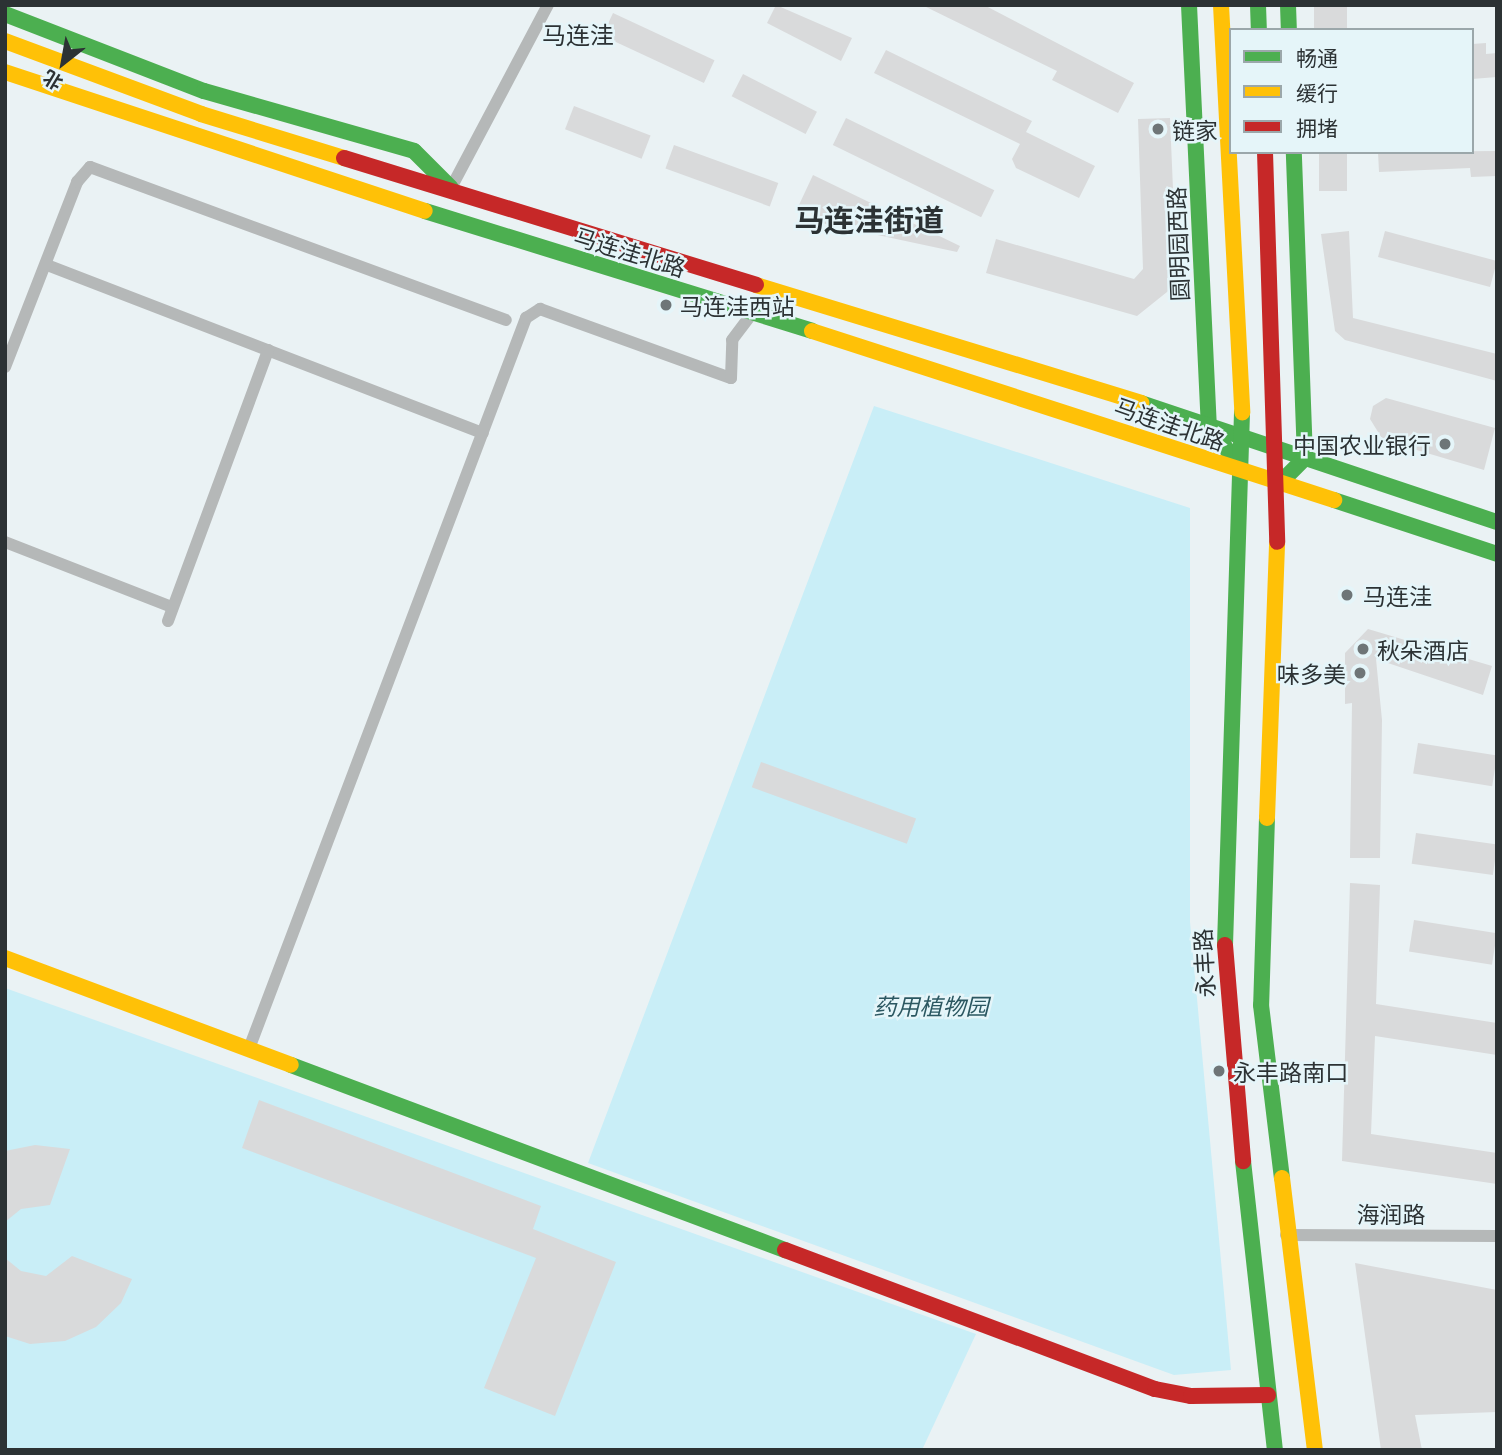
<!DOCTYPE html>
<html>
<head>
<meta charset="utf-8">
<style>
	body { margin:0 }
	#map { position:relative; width:1502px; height:1455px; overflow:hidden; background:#eaf2f4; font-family:Literata,"Noto Sans SC",serif }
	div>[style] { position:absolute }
	.green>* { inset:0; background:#c9eef7 }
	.building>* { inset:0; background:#d9dadb; transform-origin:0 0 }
	.street>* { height:12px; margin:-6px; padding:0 6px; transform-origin:6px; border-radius:6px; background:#b5b8b8 }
	.fast>* { height:16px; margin:-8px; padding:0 8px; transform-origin:8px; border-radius:8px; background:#4caf50 }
	.slow>* { height:16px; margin:-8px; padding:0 8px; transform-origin:8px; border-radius:8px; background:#ffc107 }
	.jam>* { height:16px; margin:-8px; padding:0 8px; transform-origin:8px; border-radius:8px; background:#c62828 }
	.dots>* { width:19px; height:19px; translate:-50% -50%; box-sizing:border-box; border:4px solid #e5f5f9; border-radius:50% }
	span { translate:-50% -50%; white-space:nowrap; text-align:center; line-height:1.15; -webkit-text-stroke:5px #e5f5f9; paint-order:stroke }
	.poi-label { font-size:23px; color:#2c3234 }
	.left { translate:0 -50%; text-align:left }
	.right { translate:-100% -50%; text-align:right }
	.street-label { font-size:23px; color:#2c3234 }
	.park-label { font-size:23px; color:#2b5761; font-style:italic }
	.neighbourhood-label { font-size:24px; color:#2c3234 }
	.district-label { font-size:30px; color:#2c3234; font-weight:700 }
	.frame { position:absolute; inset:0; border:7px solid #2c3234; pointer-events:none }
	.legend { position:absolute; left:1229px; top:28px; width:245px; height:126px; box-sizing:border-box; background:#e5f5f9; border:2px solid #9ba7aa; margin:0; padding:9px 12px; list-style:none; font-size:21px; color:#2c3234 }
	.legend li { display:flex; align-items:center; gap:14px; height:35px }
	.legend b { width:35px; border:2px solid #9ba7aa }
	.north { position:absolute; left:28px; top:28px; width:70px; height:70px; -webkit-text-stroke:5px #e5f5f9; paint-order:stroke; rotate:211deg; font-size:19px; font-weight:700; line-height:28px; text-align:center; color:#2c3234 }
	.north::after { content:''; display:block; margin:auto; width:24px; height:32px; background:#2c3234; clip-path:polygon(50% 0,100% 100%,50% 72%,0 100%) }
</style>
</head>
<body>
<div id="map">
	<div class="green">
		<i style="clip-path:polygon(874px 406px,1190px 508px,1190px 922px,1231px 1370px,1174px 1375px,588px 1163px)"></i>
		<i style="clip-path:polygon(5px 988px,976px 1334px,922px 1450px,5px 1450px)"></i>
	</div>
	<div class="building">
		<i style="clip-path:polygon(776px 5px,852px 38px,841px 61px,767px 23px)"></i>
		<i style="clip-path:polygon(922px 5px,984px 5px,1134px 83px,1118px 113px,1052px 80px,1057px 71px)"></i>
		<i style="left:1314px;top:5px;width:33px;height:25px"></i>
		<i style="left:613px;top:13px;width:112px;height:25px;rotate:25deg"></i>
		<i style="clip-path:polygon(1486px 43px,1486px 54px,1497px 53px,1497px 77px,1472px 79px,1472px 44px)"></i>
		<i style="clip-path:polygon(886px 50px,1032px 121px,1026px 132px,1095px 166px,1079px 198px,1016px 168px,1012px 159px,1020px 144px,874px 73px)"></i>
		<i style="left:743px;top:74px;width:83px;height:25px;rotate:27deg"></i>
		<i style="left:574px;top:106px;width:82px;height:25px;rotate:21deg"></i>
		<i style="left:846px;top:118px;width:165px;height:30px;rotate:26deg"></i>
		<i style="clip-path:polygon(1170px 118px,1177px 284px,1137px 316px,986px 273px,996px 239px,1134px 279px,1143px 269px,1138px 119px)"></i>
		<i style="left:674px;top:145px;width:111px;height:25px;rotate:20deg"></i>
		<i style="clip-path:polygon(1497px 151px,1497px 176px,1471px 177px,1470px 168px,1379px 172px,1378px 152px)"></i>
		<i style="left:1319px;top:152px;width:28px;height:39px"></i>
		<i style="clip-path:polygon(813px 175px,960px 246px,957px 252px,812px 221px,813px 214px,798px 207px)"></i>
		<i style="clip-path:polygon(1349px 231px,1353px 318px,1497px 354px,1497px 381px,1345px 340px,1335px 331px,1321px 234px)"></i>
		<i style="left:1385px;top:231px;width:116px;height:27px;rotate:15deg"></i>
		<i style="clip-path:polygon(1386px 398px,1495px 428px,1484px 470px,1383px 440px,1370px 419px,1373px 406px)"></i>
		<i style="clip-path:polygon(1368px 629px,1492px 666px,1483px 695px,1376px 659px,1382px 720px,1380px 858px,1350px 858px,1352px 703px,1345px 704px,1345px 653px)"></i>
		<i style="left:1418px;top:743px;width:80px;height:31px;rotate:9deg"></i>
		<i style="left:761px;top:762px;width:165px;height:27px;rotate:20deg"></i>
		<i style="left:1416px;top:833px;width:82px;height:31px;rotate:8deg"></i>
		<i style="clip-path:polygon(1350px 883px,1380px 885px,1376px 1004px,1497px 1023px,1497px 1055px,1375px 1036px,1371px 1134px,1497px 1153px,1497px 1184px,1342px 1161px)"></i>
		<i style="left:1414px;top:920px;width:84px;height:32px;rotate:9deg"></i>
		<i style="clip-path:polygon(259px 1100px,541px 1206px,533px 1229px,616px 1262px,555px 1416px,484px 1388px,536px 1258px,242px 1148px)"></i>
		<i style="clip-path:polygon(35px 1145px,70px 1149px,50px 1205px,21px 1209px,5px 1222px,5px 1151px)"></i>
		<i style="clip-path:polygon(72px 1256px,132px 1279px,121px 1303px,96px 1327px,65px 1341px,30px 1344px,5px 1336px,5px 1258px,21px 1271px,46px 1276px)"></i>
		<i style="clip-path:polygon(1355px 1263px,1497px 1290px,1497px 1412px,1415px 1415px,1422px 1450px,1381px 1450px)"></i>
	</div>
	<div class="street">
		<i style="left:451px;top:188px;width:207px;rotate:-62.1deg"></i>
		<i style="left:47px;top:265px;width:467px;rotate:21.1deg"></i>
		<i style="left:5px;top:367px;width:199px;rotate:-68.7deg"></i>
		<i style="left:77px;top:182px;width:20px;rotate:-49deg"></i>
		<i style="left:90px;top:167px;width:443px;rotate:20.2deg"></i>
		<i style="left:5px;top:542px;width:179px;rotate:21.3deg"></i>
		<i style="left:168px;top:621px;width:289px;rotate:-69.7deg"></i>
		<i style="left:250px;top:1046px;width:779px;rotate:-69.24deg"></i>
		<i style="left:526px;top:318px;width:17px;rotate:-33deg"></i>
		<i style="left:540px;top:309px;width:203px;rotate:19.9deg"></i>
		<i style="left:731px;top:378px;width:38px;rotate:-88deg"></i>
		<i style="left:732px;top:340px;width:34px;rotate:-53deg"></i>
		<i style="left:1286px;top:1235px;width:211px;rotate:0.3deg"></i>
	</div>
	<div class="fast">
		<i style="left:1189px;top:5px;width:419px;rotate:87.3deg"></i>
		<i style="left:1209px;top:424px;width:57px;rotate:54.9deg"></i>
		<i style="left:1258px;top:5px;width:25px;rotate:88deg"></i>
		<i style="left:1288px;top:5px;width:25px;rotate:88deg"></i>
		<i style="left:5px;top:14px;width:213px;rotate:21.2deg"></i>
		<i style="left:204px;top:91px;width:218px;rotate:15.9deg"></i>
		<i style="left:414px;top:151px;width:52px;rotate:45deg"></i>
		<i style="left:425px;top:211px;width:405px;rotate:17.2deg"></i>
		<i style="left:1141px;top:403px;width:375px;rotate:18.5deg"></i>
		<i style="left:1279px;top:484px;width:37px;rotate:-45deg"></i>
		<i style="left:1305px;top:458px;width:306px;rotate:-92.1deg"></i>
		<i style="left:1334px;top:500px;width:172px;rotate:18.3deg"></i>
		<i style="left:1267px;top:818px;width:187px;rotate:91.8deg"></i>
		<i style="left:1261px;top:1005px;width:174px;rotate:83.1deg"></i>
		<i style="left:1225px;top:945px;width:533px;rotate:-88.17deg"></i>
		<i style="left:291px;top:1065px;width:528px;rotate:20.53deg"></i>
		<i style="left:1243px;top:1161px;width:291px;rotate:83.7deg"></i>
	</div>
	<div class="slow">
		<i style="left:1221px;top:5px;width:408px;rotate:87deg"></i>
		<i style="left:5px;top:41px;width:209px;rotate:20.4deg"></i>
		<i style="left:201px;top:114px;width:150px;rotate:17.1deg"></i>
		<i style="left:5px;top:72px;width:442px;rotate:18.3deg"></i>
		<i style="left:756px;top:285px;width:403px;rotate:17deg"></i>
		<i style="left:812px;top:331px;width:549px;rotate:17.94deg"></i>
		<i style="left:1267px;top:818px;width:276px;rotate:-87.9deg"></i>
		<i style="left:5px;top:958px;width:305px;rotate:20.5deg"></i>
		<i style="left:1282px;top:1178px;width:274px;rotate:83.1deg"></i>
	</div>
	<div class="jam">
		<i style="left:1265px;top:152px;width:390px;rotate:88.2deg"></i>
		<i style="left:344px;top:158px;width:431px;rotate:17.1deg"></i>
		<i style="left:1225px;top:945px;width:217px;rotate:85.2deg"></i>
		<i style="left:785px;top:1250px;width:395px;rotate:20.6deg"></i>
		<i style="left:1155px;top:1389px;width:37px;rotate:11deg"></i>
		<i style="left:1191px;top:1396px;width:77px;rotate:-0.7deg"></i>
	</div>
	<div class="dots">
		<i style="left:1158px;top:129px;background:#6e7577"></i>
		<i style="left:666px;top:305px;background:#6e7577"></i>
		<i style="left:1445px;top:444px;background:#6e7577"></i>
		<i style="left:1347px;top:595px;background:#6e7577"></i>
		<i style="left:1363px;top:649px;background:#6e7577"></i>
		<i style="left:1360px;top:673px;background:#6e7577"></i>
		<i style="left:1219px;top:1071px;background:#6e7577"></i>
	</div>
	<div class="poi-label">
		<span class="left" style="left:1172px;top:129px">链家</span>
		<span class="left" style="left:680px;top:305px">马连洼西站</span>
		<span class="right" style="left:1431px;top:444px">中国农业银行</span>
		<span class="left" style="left:1363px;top:595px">马连洼</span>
		<span class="left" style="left:1377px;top:649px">秋朵酒店</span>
		<span class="right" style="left:1346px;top:673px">味多美</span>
		<span class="left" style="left:1233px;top:1071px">永丰路南口</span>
	</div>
	<div class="street-label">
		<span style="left:1177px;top:244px;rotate:-92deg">圆明园西路</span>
		<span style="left:630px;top:251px;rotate:17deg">马连洼北路</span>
		<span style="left:1170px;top:423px;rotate:19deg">马连洼北路</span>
		<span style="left:1203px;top:963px;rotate:-93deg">永丰路</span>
		<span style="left:1391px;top:1213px">海润路</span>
	</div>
	<div class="park-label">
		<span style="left:931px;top:1005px">药用植物园</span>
	</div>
	<div class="neighbourhood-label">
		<span style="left:578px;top:34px">马连洼</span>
	</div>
	<div class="district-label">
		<span style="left:869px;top:218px">马连洼街道</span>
	</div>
	<div class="frame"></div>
	<ul class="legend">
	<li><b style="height:9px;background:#4caf50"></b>畅通</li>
	<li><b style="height:9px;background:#ffc107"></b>缓行</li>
	<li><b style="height:9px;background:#c62828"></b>拥堵</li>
	</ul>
	<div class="north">北</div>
</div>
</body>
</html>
